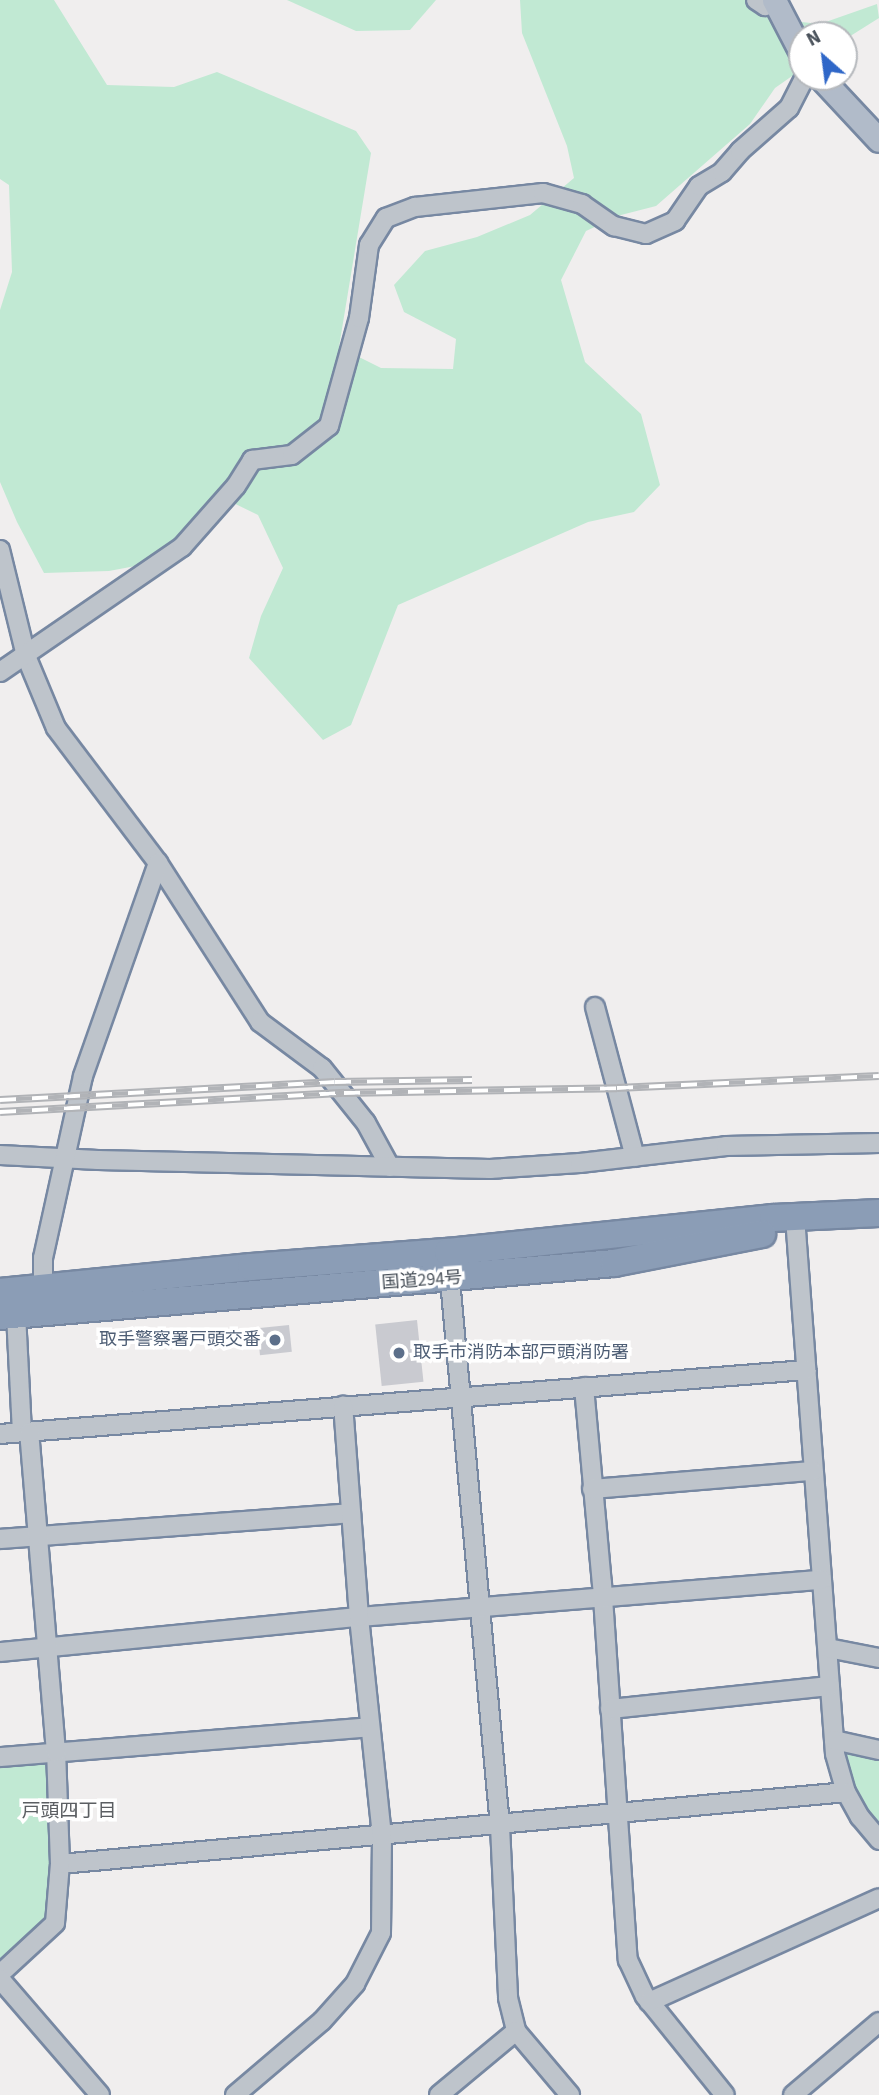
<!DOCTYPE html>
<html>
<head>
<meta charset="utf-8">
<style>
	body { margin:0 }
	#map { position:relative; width:879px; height:2095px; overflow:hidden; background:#f0eeee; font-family:"Source Sans 3","Noto Sans JP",sans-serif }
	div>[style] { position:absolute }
	.green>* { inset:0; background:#c1e9d3 }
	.building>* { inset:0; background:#c9cad0; transform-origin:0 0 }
	.roads { filter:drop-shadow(2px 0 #7788a2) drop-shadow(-2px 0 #7788a2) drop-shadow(0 2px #7788a2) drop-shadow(0 -2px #7788a2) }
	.minor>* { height:18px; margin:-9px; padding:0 9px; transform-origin:9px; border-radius:9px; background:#bec4cb }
	.major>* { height:23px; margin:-11.5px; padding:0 11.5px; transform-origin:11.5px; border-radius:11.5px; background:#b1bbc9 }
	.highway>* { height:26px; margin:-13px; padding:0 13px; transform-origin:13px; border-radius:13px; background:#8b9db6 }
	.rail>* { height:8px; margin-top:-4px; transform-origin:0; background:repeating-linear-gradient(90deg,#fff 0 16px,#b1b3b7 0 32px); box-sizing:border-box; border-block:2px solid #b1b3b7 }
	.dots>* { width:19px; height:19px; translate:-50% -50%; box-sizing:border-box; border:4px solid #fff; border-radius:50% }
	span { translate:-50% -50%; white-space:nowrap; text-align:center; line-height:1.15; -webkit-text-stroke:7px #fff; paint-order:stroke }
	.street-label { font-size:18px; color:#485059 }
	.service-label { font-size:18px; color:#4e5e75 }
	.right { translate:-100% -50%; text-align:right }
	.left { translate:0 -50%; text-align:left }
	.neighbourhood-label { font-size:19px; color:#5b5e62 }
	.north { position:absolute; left:788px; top:21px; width:70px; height:70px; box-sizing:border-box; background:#fff; border:2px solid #b6b9bd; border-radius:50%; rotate:332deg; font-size:19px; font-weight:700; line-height:28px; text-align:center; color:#485059 }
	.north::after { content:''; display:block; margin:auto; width:24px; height:32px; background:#2f67c8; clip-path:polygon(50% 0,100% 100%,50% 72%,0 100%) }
</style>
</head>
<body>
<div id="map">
	<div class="green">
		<i style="clip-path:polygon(0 0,54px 0,107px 85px,174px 87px,217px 72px,356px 131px,371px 153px,339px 347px,381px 368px,453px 369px,456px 339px,404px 312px,394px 285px,425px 251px,477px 237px,530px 215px,574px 178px,567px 146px,522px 33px,520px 0,764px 0,783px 20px,820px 24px,877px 4px,879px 18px,844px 40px,844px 35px,802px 35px,802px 69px,775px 88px,750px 124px,656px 206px,621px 215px,586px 231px,561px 280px,585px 362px,641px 414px,660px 485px,634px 512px,588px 522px,398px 605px,351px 725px,323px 740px,249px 658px,261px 616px,283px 568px,258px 515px,215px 494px,162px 561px,109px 571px,44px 573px,17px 522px,0 482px,0 310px,12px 272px,9px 185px,0 179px)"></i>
		<i style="clip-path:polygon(287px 0,436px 0,410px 30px,356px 31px)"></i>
		<i style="clip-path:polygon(834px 1740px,879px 1750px,879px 1840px,860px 1817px)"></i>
		<i style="clip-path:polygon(56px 1752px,55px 1923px,0 1973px,0 1757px)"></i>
	</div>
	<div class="building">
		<i style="left:417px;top:1320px;width:62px;height:42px;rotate:84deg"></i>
		<i style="left:289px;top:1325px;width:27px;height:32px;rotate:84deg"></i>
	</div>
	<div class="roads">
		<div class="minor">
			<i style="left:756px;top:0;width:11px;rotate:34deg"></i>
			<i style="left:765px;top:6px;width:10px;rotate:-29deg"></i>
			<i style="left:0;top:550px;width:109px;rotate:76.2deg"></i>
			<i style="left:26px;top:656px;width:78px;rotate:67.4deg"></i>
			<i style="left:56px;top:728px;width:169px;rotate:52.9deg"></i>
			<i style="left:158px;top:863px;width:189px;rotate:57.3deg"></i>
			<i style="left:260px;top:1022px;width:77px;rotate:36.6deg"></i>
			<i style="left:322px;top:1068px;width:70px;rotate:51.3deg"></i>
			<i style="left:366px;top:1123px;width:50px;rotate:61.4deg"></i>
			<i style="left:0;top:672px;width:221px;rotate:-34.5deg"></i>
			<i style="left:182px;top:547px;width:81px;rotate:-48.5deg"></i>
			<i style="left:236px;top:486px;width:31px;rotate:-58deg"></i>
			<i style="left:252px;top:460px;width:40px;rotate:-7.1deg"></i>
			<i style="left:292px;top:455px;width:47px;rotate:-38.1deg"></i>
			<i style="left:329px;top:426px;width:112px;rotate:-74.5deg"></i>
			<i style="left:359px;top:318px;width:74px;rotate:-82.2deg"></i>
			<i style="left:369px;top:245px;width:32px;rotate:-58deg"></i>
			<i style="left:386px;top:218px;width:31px;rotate:-21deg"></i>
			<i style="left:415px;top:207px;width:129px;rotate:-6.2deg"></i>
			<i style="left:543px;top:193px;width:41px;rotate:15.8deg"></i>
			<i style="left:582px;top:204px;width:39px;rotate:35deg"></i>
			<i style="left:614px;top:226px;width:33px;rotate:14deg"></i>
			<i style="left:646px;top:234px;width:32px;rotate:-24deg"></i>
			<i style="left:675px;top:221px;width:42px;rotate:-55.6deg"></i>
			<i style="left:699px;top:186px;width:27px;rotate:-31deg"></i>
			<i style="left:722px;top:172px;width:28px;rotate:-49deg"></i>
			<i style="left:740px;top:151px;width:65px;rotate:-41.3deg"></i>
			<i style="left:789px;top:108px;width:35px;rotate:-63deg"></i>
			<i style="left:595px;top:1007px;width:155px;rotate:75.1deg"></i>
			<i style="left:0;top:1155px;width:98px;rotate:2.9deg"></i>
			<i style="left:98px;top:1160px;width:392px;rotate:1.3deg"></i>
			<i style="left:490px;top:1169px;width:90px;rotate:-3.8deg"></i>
			<i style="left:580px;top:1163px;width:147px;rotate:-6.6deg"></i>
			<i style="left:726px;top:1146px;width:153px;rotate:-1.1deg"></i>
			<i style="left:795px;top:1217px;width:538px;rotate:85.74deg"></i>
			<i style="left:835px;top:1754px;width:40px;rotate:74deg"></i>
			<i style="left:846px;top:1792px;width:29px;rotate:61deg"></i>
			<i style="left:860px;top:1817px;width:30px;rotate:50deg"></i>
			<i style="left:449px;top:1269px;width:559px;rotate:84.77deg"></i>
			<i style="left:500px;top:1826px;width:172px;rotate:87.3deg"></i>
			<i style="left:508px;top:1998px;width:34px;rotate:76deg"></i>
			<i style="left:516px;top:2031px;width:84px;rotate:49.8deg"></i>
			<i style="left:43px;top:1288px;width:30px;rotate:-90deg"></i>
			<i style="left:43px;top:1258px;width:186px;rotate:-77.6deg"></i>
			<i style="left:83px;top:1076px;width:226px;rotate:-70.6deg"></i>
			<i style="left:16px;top:1314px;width:118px;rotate:87.1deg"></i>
			<i style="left:584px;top:1387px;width:197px;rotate:84.8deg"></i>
			<i style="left:602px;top:1583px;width:378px;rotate:86.1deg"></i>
			<i style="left:628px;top:1960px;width:40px;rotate:65deg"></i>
			<i style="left:645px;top:1996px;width:127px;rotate:51.1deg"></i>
			<i style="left:0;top:1434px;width:809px;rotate:-4.54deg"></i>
			<i style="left:592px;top:1489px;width:221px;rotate:-4.7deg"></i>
			<i style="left:0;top:1539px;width:352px;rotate:-4.2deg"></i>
			<i style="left:828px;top:1648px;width:52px;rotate:11.1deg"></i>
			<i style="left:0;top:1652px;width:361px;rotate:-5.6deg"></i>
			<i style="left:359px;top:1617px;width:464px;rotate:-4.6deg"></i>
			<i style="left:610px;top:1709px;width:221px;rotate:-6deg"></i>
			<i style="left:834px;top:1740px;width:46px;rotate:12.5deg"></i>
			<i style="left:0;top:1757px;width:371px;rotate:-4.6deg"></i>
			<i style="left:60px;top:1864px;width:789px;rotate:-5.23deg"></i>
			<i style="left:0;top:1974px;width:75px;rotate:-42.8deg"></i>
			<i style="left:55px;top:1923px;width:59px;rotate:-85.2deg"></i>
			<i style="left:60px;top:1864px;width:112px;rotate:-92deg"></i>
			<i style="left:56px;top:1752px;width:321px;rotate:-94.8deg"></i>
			<i style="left:0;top:1979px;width:153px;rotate:49.2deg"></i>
			<i style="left:649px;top:2002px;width:252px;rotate:-24.3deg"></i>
			<i style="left:235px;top:2095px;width:114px;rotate:-40.4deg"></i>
			<i style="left:322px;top:2021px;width:50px;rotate:-48.3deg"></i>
			<i style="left:355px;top:1984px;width:57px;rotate:-63deg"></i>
			<i style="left:381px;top:1933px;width:97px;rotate:-89.4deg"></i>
			<i style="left:382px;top:1836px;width:220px;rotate:-96deg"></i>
			<i style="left:359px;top:1617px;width:212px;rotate:-94.3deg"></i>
			<i style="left:439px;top:2095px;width:100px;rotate:-39.7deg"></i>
			<i style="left:793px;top:2095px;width:113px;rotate:-40.3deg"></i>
		</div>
		<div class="major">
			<i style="left:774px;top:0;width:61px;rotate:62.6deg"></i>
			<i style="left:820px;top:77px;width:86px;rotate:46.9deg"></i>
		</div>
		<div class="highway">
			<i style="left:0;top:1292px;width:252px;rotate:-5.7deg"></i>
			<i style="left:251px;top:1267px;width:198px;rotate:-4.4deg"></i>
			<i style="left:448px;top:1252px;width:327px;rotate:-6deg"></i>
			<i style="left:773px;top:1218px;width:106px;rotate:-2.7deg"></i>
			<i style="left:0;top:1316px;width:616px;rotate:-4.93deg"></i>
			<i style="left:614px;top:1263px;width:151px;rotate:-11.1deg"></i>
		</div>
	</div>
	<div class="rail">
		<i style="left:0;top:1100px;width:335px;rotate:-3.1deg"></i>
		<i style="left:335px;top:1082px;width:137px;rotate:-0.8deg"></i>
		<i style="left:0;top:1112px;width:345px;rotate:-3.2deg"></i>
		<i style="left:344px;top:1093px;width:273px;rotate:-1deg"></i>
		<i style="left:617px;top:1088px;width:262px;rotate:-2.6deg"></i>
	</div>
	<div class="dots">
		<i style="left:275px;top:1340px;background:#5c6f8a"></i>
		<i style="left:399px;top:1353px;background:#5c6f8a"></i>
	</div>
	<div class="street-label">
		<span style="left:422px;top:1281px;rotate:-4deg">国道294号</span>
	</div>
	<div class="service-label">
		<span class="right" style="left:261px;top:1340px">取手警察署戸頭交番</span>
		<span class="left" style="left:413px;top:1353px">取手市消防本部戸頭消防署</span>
	</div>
	<div class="neighbourhood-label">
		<span style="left:69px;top:1812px">戸頭四丁目</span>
	</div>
	<div class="north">N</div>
</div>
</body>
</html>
